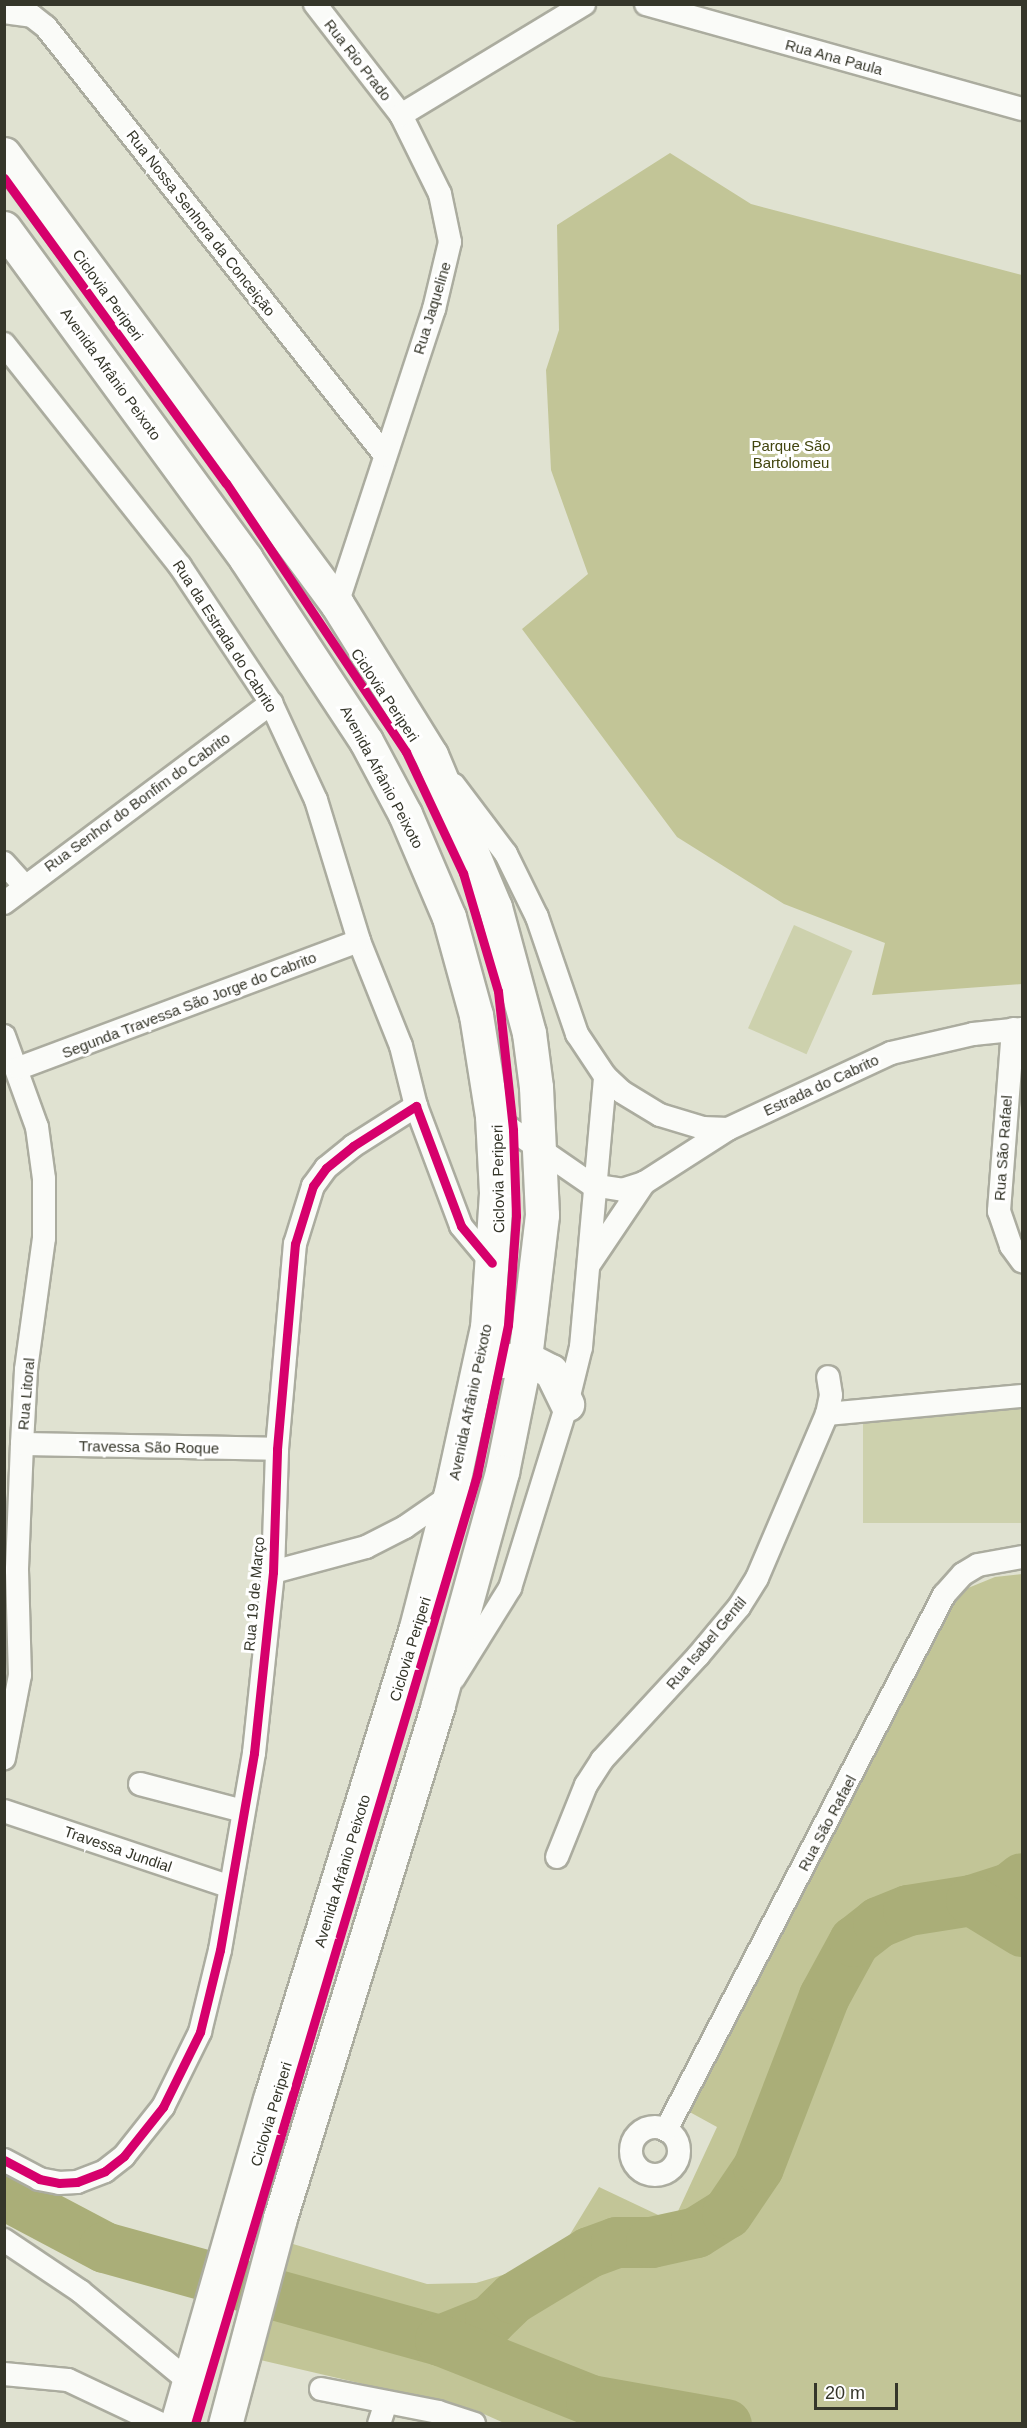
<!DOCTYPE html>
<html>
<head>
<meta charset="utf-8">
<style>
	body { margin:0 }
	#map { position:relative; width:1027px; height:2428px; overflow:hidden; background:#e0e2d1; font-family:Helvetica,sans-serif }
	div>[style] { position:absolute }
	.green>* { inset:0; background:#cdd1ad; transform-origin:0 0 }
	.forest>* { inset:0; background:#c2c597 }
	.river>* { height:51px; margin:-25.5px; padding:0 25.5px; transform-origin:25.5px; border-radius:25.5px; background:#aaae78 }
	.roads { filter:drop-shadow(2px 0 #abac9f) drop-shadow(-2px 0 #abac9f) drop-shadow(0 2px #abac9f) drop-shadow(0 -2px #abac9f) }
	.street>* { height:22px; margin:-11px; padding:0 11px; transform-origin:11px; border-radius:11px; background:#fafbf8 }
	.street>.ring { margin:-11px; padding:0; box-sizing:content-box; background:none; border:22px solid #fafbf8; border-radius:50% }
	.primary>* { height:33px; margin:-16.5px; padding:0 16.5px; transform-origin:16.5px; border-radius:16.5px; background:#fafbf8 }
	.cycleway>* { height:9px; margin:-4.5px; padding:0 4.5px; transform-origin:4.5px; border-radius:4.5px; background:#d6006c }
	span { translate:-50% -50%; white-space:nowrap; text-align:center; line-height:1.15; -webkit-text-stroke:6px #fff; paint-order:stroke }
	.street-label { font-size:15px; color:#35362a }
	.park-label { font-size:15px; color:#42450e }
	.frame { position:absolute; inset:0; border:6px solid #35362a; pointer-events:none }
	.scale { position:absolute; left:814px; top:2383px; width:84px; height:27px; box-sizing:border-box; border:3px solid #35362a; border-top:0; padding-left:8px; font-size:18px; line-height:21px; white-space:nowrap; color:#35362a; -webkit-text-stroke:4px #fff; paint-order:stroke }
</style>
</head>
<body>
<div id="map">
	<div class="green">
		<i style="left:794px;top:925px;width:64px;height:113px;rotate:24deg"></i>
		<i style="left:1022px;top:1408px;width:115px;height:159px;rotate:90deg"></i>
	</div>
	<div class="forest">
		<i style="clip-path:polygon(670px 153px,751px 204px,1022px 275px,1022px 984px,872px 995px,885px 943px,784px 904px,677px 837px,522px 629px,588px 574px,551px 470px,546px 370px,559px 330px,557px 225px)"></i>
		<i style="clip-path:polygon(1022px 1574px,1022px 2423px,504px 2423px,475px 2410px,256px 2359px,293px 2244px,427px 2284px,476px 2283px,555px 2259px,599px 2187px,673px 2222px,717px 2127px,686px 2110px,946px 1613px,968px 1588px,995px 1577px)"></i>
	</div>
	<div class="river">
		<i style="left:971px;top:1900px;width:40px;rotate:-18deg"></i>
		<i style="left:1009px;top:1888px;width:16px;rotate:-38deg"></i>
		<i style="left:4px;top:2194px;width:113px;rotate:27.9deg"></i>
		<i style="left:104px;top:2247px;width:349px;rotate:15.5deg"></i>
		<i style="left:440px;top:2340px;width:54px;rotate:-21.8deg"></i>
		<i style="left:490px;top:2320px;width:32px;rotate:-44deg"></i>
		<i style="left:513px;top:2298px;width:89px;rotate:-31.2deg"></i>
		<i style="left:589px;top:2252px;width:29px;rotate:-20deg"></i>
		<i style="left:616px;top:2242px;width:35px"></i>
		<i style="left:651px;top:2242px;width:46px;rotate:-12.5deg"></i>
		<i style="left:696px;top:2232px;width:36px;rotate:-32deg"></i>
		<i style="left:727px;top:2213px;width:55px;rotate:-56deg"></i>
		<i style="left:758px;top:2167px;width:183px;rotate:-68.9deg"></i>
		<i style="left:824px;top:1996px;width:63px;rotate:-61.4deg"></i>
		<i style="left:854px;top:1941px;width:31px;rotate:-38deg"></i>
		<i style="left:878px;top:1922px;width:32px;rotate:-22deg"></i>
		<i style="left:908px;top:1910px;width:64px;rotate:-9deg"></i>
		<i style="left:971px;top:1900px;width:60px;rotate:31.3deg"></i>
		<i style="left:440px;top:2340px;width:162px;rotate:21.7deg"></i>
		<i style="left:591px;top:2400px;width:137px;rotate:10.1deg"></i>
	</div>
	<div class="roads">
		<div class="street">
			<i style="left:315px;top:4px;width:140px;rotate:52.2deg"></i>
			<i style="left:401px;top:115px;width:88px;rotate:63.7deg"></i>
			<i style="left:440px;top:194px;width:49px;rotate:78.2deg"></i>
			<i style="left:450px;top:242px;width:69px;rotate:103.4deg"></i>
			<i style="left:434px;top:309px;width:311px;rotate:108.2deg"></i>
			<i style="left:646px;top:4px;width:390px;rotate:15.6deg"></i>
			<i style="left:4px;top:12px;width:28px;rotate:8deg"></i>
			<i style="left:32px;top:16px;width:18px;rotate:38deg"></i>
			<i style="left:46px;top:27px;width:546px;rotate:51.62deg"></i>
			<i style="left:401px;top:115px;width:214px;rotate:-31.2deg"></i>
			<i style="left:4px;top:344px;width:283px;rotate:51.6deg"></i>
			<i style="left:180px;top:566px;width:164px;rotate:56.4deg"></i>
			<i style="left:271px;top:703px;width:107px;rotate:65.1deg"></i>
			<i style="left:316px;top:800px;width:147px;rotate:73deg"></i>
			<i style="left:359px;top:941px;width:113px;rotate:68.2deg"></i>
			<i style="left:401px;top:1046px;width:62px;rotate:76deg"></i>
			<i style="left:454px;top:785px;width:86px;rotate:53deg"></i>
			<i style="left:506px;top:854px;width:70px;rotate:63.8deg"></i>
			<i style="left:537px;top:917px;width:124px;rotate:71.1deg"></i>
			<i style="left:577px;top:1034px;width:50px;rotate:56.3deg"></i>
			<i style="left:605px;top:1076px;width:23px;rotate:43deg"></i>
			<i style="left:622px;top:1092px;width:44px;rotate:31.2deg"></i>
			<i style="left:660px;top:1115px;width:45px;rotate:16.8deg"></i>
			<i style="left:703px;top:1128px;width:25px;rotate:2deg"></i>
			<i style="left:4px;top:863px;width:30px;rotate:48deg"></i>
			<i style="left:4px;top:903px;width:334px;rotate:-36.8deg"></i>
			<i style="left:1013px;top:1029px;width:183px;rotate:94.4deg"></i>
			<i style="left:999px;top:1211px;width:37px;rotate:71deg"></i>
			<i style="left:1011px;top:1246px;width:19px;rotate:54deg"></i>
			<i style="left:4px;top:1036px;width:97px;rotate:70.1deg"></i>
			<i style="left:37px;top:1127px;width:52px;rotate:82.3deg"></i>
			<i style="left:44px;top:1179px;width:59px;rotate:90deg"></i>
			<i style="left:44px;top:1238px;width:133px;rotate:97.8deg"></i>
			<i style="left:26px;top:1370px;width:74px;rotate:93.1deg"></i>
			<i style="left:22px;top:1444px;width:126px;rotate:92.3deg"></i>
			<i style="left:17px;top:1570px;width:105px;rotate:88.4deg"></i>
			<i style="left:20px;top:1675px;width:85px;rotate:100.9deg"></i>
			<i style="left:19px;top:1068px;width:363px;rotate:-20.5deg"></i>
			<i style="left:492px;top:1116px;width:121px;rotate:34.6deg"></i>
			<i style="left:592px;top:1185px;width:30px;rotate:9deg"></i>
			<i style="left:622px;top:1190px;width:23px;rotate:-18deg"></i>
			<i style="left:590px;top:1263px;width:97px;rotate:-56deg"></i>
			<i style="left:644px;top:1183px;width:100px;rotate:-32.7deg"></i>
			<i style="left:728px;top:1129px;width:180px;rotate:-25deg"></i>
			<i style="left:891px;top:1053px;width:84px;rotate:-13deg"></i>
			<i style="left:973px;top:1034px;width:49px;rotate:-5.8deg"></i>
			<i style="left:827px;top:1414px;width:196px;rotate:-5.3deg"></i>
			<i style="left:22px;top:1444px;width:255px;rotate:1.1deg"></i>
			<i style="left:273px;top:1572px;width:96px;rotate:-15deg"></i>
			<i style="left:366px;top:1547px;width:44px;rotate:-27.1deg"></i>
			<i style="left:405px;top:1527px;width:55px;rotate:-34.6deg"></i>
			<i style="left:454px;top:1678px;width:106px;rotate:-58.1deg"></i>
			<i style="left:510px;top:1588px;width:193px;rotate:-72.8deg"></i>
			<i style="left:567px;top:1404px;width:59px;rotate:-76.2deg"></i>
			<i style="left:581px;top:1347px;width:272px;rotate:-84.9deg"></i>
			<i style="left:140px;top:1784px;width:106px;rotate:14.7deg"></i>
			<i style="left:4px;top:1811px;width:239px;rotate:18.5deg"></i>
			<i style="left:557px;top:1857px;width:78px;rotate:-68.1deg"></i>
			<i style="left:586px;top:1785px;width:30px;rotate:-57deg"></i>
			<i style="left:602px;top:1760px;width:142px;rotate:-47.3deg"></i>
			<i style="left:698px;top:1656px;width:64px;rotate:-50.1deg"></i>
			<i style="left:739px;top:1607px;width:34px;rotate:-58deg"></i>
			<i style="left:757px;top:1578px;width:178px;rotate:-66.9deg"></i>
			<i style="left:827px;top:1414px;width:19px;rotate:-78deg"></i>
			<i style="left:831px;top:1395px;width:18px;rotate:-99deg"></i>
			<i class="ring" style="left:631px;top:2127px;width:26px;height:26px"></i>
			<i style="left:666px;top:2130px;width:603px;rotate:-62.54deg"></i>
			<i style="left:944px;top:1595px;width:28px;rotate:-48deg"></i>
			<i style="left:963px;top:1574px;width:17px;rotate:-31deg"></i>
			<i style="left:978px;top:1565px;width:45px;rotate:-10.3deg"></i>
			<i style="left:4px;top:2160px;width:40px;rotate:28deg"></i>
			<i style="left:39px;top:2179px;width:20px;rotate:11deg"></i>
			<i style="left:59px;top:2183px;width:18px;rotate:-3deg"></i>
			<i style="left:77px;top:2182px;width:30px;rotate:-21deg"></i>
			<i style="left:105px;top:2171px;width:24px;rotate:-38deg"></i>
			<i style="left:124px;top:2156px;width:63px;rotate:-51.5deg"></i>
			<i style="left:163px;top:2107px;width:84px;rotate:-63.7deg"></i>
			<i style="left:200px;top:2032px;width:84px;rotate:-76.3deg"></i>
			<i style="left:220px;top:1950px;width:200px;rotate:-80.2deg"></i>
			<i style="left:254px;top:1753px;width:182px;rotate:-84deg"></i>
			<i style="left:273px;top:1572px;width:123px;rotate:-88.1deg"></i>
			<i style="left:277px;top:1449px;width:206px;rotate:-85deg"></i>
			<i style="left:295px;top:1244px;width:61px;rotate:-72.8deg"></i>
			<i style="left:313px;top:1186px;width:22px;rotate:-54deg"></i>
			<i style="left:326px;top:1168px;width:35px;rotate:-39deg"></i>
			<i style="left:353px;top:1146px;width:75px;rotate:-32.4deg"></i>
			<i style="left:416px;top:1106px;width:128px;rotate:69.4deg"></i>
			<i style="left:461px;top:1226px;width:48px;rotate:50deg"></i>
			<i style="left:4px;top:2240px;width:92px;rotate:33.9deg"></i>
			<i style="left:80px;top:2291px;width:143px;rotate:39.6deg"></i>
			<i style="left:4px;top:2374px;width:64px;rotate:5.4deg"></i>
			<i style="left:68px;top:2380px;width:103px;rotate:25.3deg"></i>
			<i style="left:321px;top:2389px;width:119px;rotate:11.1deg"></i>
			<i style="left:438px;top:2412px;width:38px;rotate:18deg"></i>
			<i style="left:379px;top:2424px;width:23px;rotate:-72deg"></i>
		</div>
		<div class="primary">
			<i style="left:4px;top:154px;width:560px;rotate:53.5deg"></i>
			<i style="left:337px;top:604px;width:178px;rotate:58.1deg"></i>
			<i style="left:431px;top:755px;width:165px;rotate:67.2deg"></i>
			<i style="left:495px;top:907px;width:131px;rotate:74.9deg"></i>
			<i style="left:529px;top:1033px;width:54px;rotate:82.6deg"></i>
			<i style="left:536px;top:1087px;width:128px;rotate:87.3deg"></i>
			<i style="left:542px;top:1215px;width:144px;rotate:96.8deg"></i>
			<i style="left:525px;top:1358px;width:116px;rotate:101.4deg"></i>
			<i style="left:502px;top:1472px;width:242px;rotate:105.4deg"></i>
			<i style="left:438px;top:1705px;width:537px;rotate:107.12deg"></i>
			<i style="left:280px;top:2218px;width:213px;rotate:104.9deg"></i>
			<i style="left:4px;top:228px;width:410px;rotate:53.8deg"></i>
			<i style="left:246px;top:559px;width:218px;rotate:56.6deg"></i>
			<i style="left:366px;top:741px;width:83px;rotate:61.9deg"></i>
			<i style="left:405px;top:814px;width:112px;rotate:66.9deg"></i>
			<i style="left:449px;top:917px;width:102px;rotate:74.6deg"></i>
			<i style="left:476px;top:1015px;width:102px;rotate:81deg"></i>
			<i style="left:492px;top:1116px;width:77px;rotate:87deg"></i>
			<i style="left:496px;top:1193px;width:134px;rotate:93.8deg"></i>
			<i style="left:487px;top:1327px;width:173px;rotate:102.3deg"></i>
			<i style="left:450px;top:1496px;width:139px;rotate:104.5deg"></i>
			<i style="left:415px;top:1631px;width:490px;rotate:107.2deg"></i>
			<i style="left:270px;top:2099px;width:338px;rotate:106deg"></i>
			<i style="left:503px;top:1361px;width:22px;rotate:-8deg"></i>
			<i style="left:525px;top:1358px;width:29px;rotate:27deg"></i>
			<i style="left:551px;top:1371px;width:37px;rotate:64deg"></i>
		</div>
	</div>
	<div class="cycleway">
		<i style="left:4px;top:178px;width:377px;rotate:54deg"></i>
		<i style="left:226px;top:483px;width:324px;rotate:56.2deg"></i>
		<i style="left:406px;top:752px;width:134px;rotate:64.8deg"></i>
		<i style="left:463px;top:873px;width:123px;rotate:73.5deg"></i>
		<i style="left:498px;top:991px;width:140px;rotate:83.8deg"></i>
		<i style="left:513px;top:1130px;width:86px;rotate:88deg"></i>
		<i style="left:516px;top:1216px;width:109px;rotate:94.2deg"></i>
		<i style="left:508px;top:1325px;width:153px;rotate:101.7deg"></i>
		<i style="left:477px;top:1475px;width:990px;rotate:106.55deg"></i>
		<i style="left:4px;top:2160px;width:40px;rotate:28deg"></i>
		<i style="left:39px;top:2179px;width:20px;rotate:11deg"></i>
		<i style="left:59px;top:2183px;width:18px;rotate:-3deg"></i>
		<i style="left:77px;top:2182px;width:30px;rotate:-21deg"></i>
		<i style="left:105px;top:2171px;width:24px;rotate:-38deg"></i>
		<i style="left:124px;top:2156px;width:63px;rotate:-51.5deg"></i>
		<i style="left:163px;top:2107px;width:84px;rotate:-63.7deg"></i>
		<i style="left:200px;top:2032px;width:84px;rotate:-76.3deg"></i>
		<i style="left:220px;top:1950px;width:200px;rotate:-80.2deg"></i>
		<i style="left:254px;top:1753px;width:182px;rotate:-84deg"></i>
		<i style="left:273px;top:1572px;width:123px;rotate:-88.1deg"></i>
		<i style="left:277px;top:1449px;width:206px;rotate:-85deg"></i>
		<i style="left:295px;top:1244px;width:61px;rotate:-72.8deg"></i>
		<i style="left:313px;top:1186px;width:22px;rotate:-54deg"></i>
		<i style="left:326px;top:1168px;width:35px;rotate:-39deg"></i>
		<i style="left:353px;top:1146px;width:75px;rotate:-32.4deg"></i>
		<i style="left:416px;top:1106px;width:128px;rotate:69.4deg"></i>
		<i style="left:461px;top:1226px;width:48px;rotate:50deg"></i>
	</div>
	<div class="street-label">
		<span style="left:834px;top:57px;rotate:15deg">Rua Ana Paula</span>
		<span style="left:358px;top:60px;rotate:52deg">Rua Rio Prado</span>
		<span style="left:201px;top:223px;rotate:52deg">Rua Nossa Senhora da Conceição</span>
		<span style="left:108px;top:295px;rotate:54deg">Ciclovia Periperi</span>
		<span style="left:432px;top:308px;rotate:-73deg">Rua Jaqueline</span>
		<span style="left:111px;top:374px;rotate:54deg">Avenida Afrânio Peixoto</span>
		<span style="left:225px;top:636px;rotate:57deg">Rua da Estrada do Cabrito</span>
		<span style="left:385px;top:695px;rotate:56deg">Ciclovia Periperi</span>
		<span style="left:382px;top:777px;rotate:62deg">Avenida Afrânio Peixoto</span>
		<span style="left:137px;top:802px;rotate:-36deg">Rua Senhor do Bonfim do Cabrito</span>
		<span style="left:189px;top:1005px;rotate:-21deg">Segunda Travessa São Jorge do Cabrito</span>
		<span style="left:821px;top:1085px;rotate:-25deg">Estrada do Cabrito</span>
		<span style="left:1003px;top:1148px;rotate:-86deg">Rua São Rafael</span>
		<span style="left:498px;top:1179px;rotate:-91deg">Ciclovia Periperi</span>
		<span style="left:26px;top:1394px;rotate:-85deg">Rua Litoral</span>
		<span style="left:470px;top:1402px;rotate:-78deg">Avenida Afrânio Peixoto</span>
		<span style="left:149px;top:1447px;rotate:1deg">Travessa São Roque</span>
		<span style="left:254px;top:1594px;rotate:-85deg">Rua 19 de Março</span>
		<span style="left:706px;top:1643px;rotate:-50deg">Rua Isabel Gentil</span>
		<span style="left:410px;top:1649px;rotate:-73deg">Ciclovia Periperi</span>
		<span style="left:827px;top:1823px;rotate:-62deg">Rua São Rafael</span>
		<span style="left:118px;top:1849px;rotate:19deg">Travessa Jundial</span>
		<span style="left:342px;top:1871px;rotate:-73deg">Avenida Afrânio Peixoto</span>
		<span style="left:271px;top:2114px;rotate:-73deg">Ciclovia Periperi</span>
	</div>
	<div class="park-label">
		<span style="left:791px;top:454px">Parque São<br>Bartolomeu</span>
	</div>
	<div class="frame"></div>
	<div class="scale">20 m</div>
</div>
</body>
</html>
